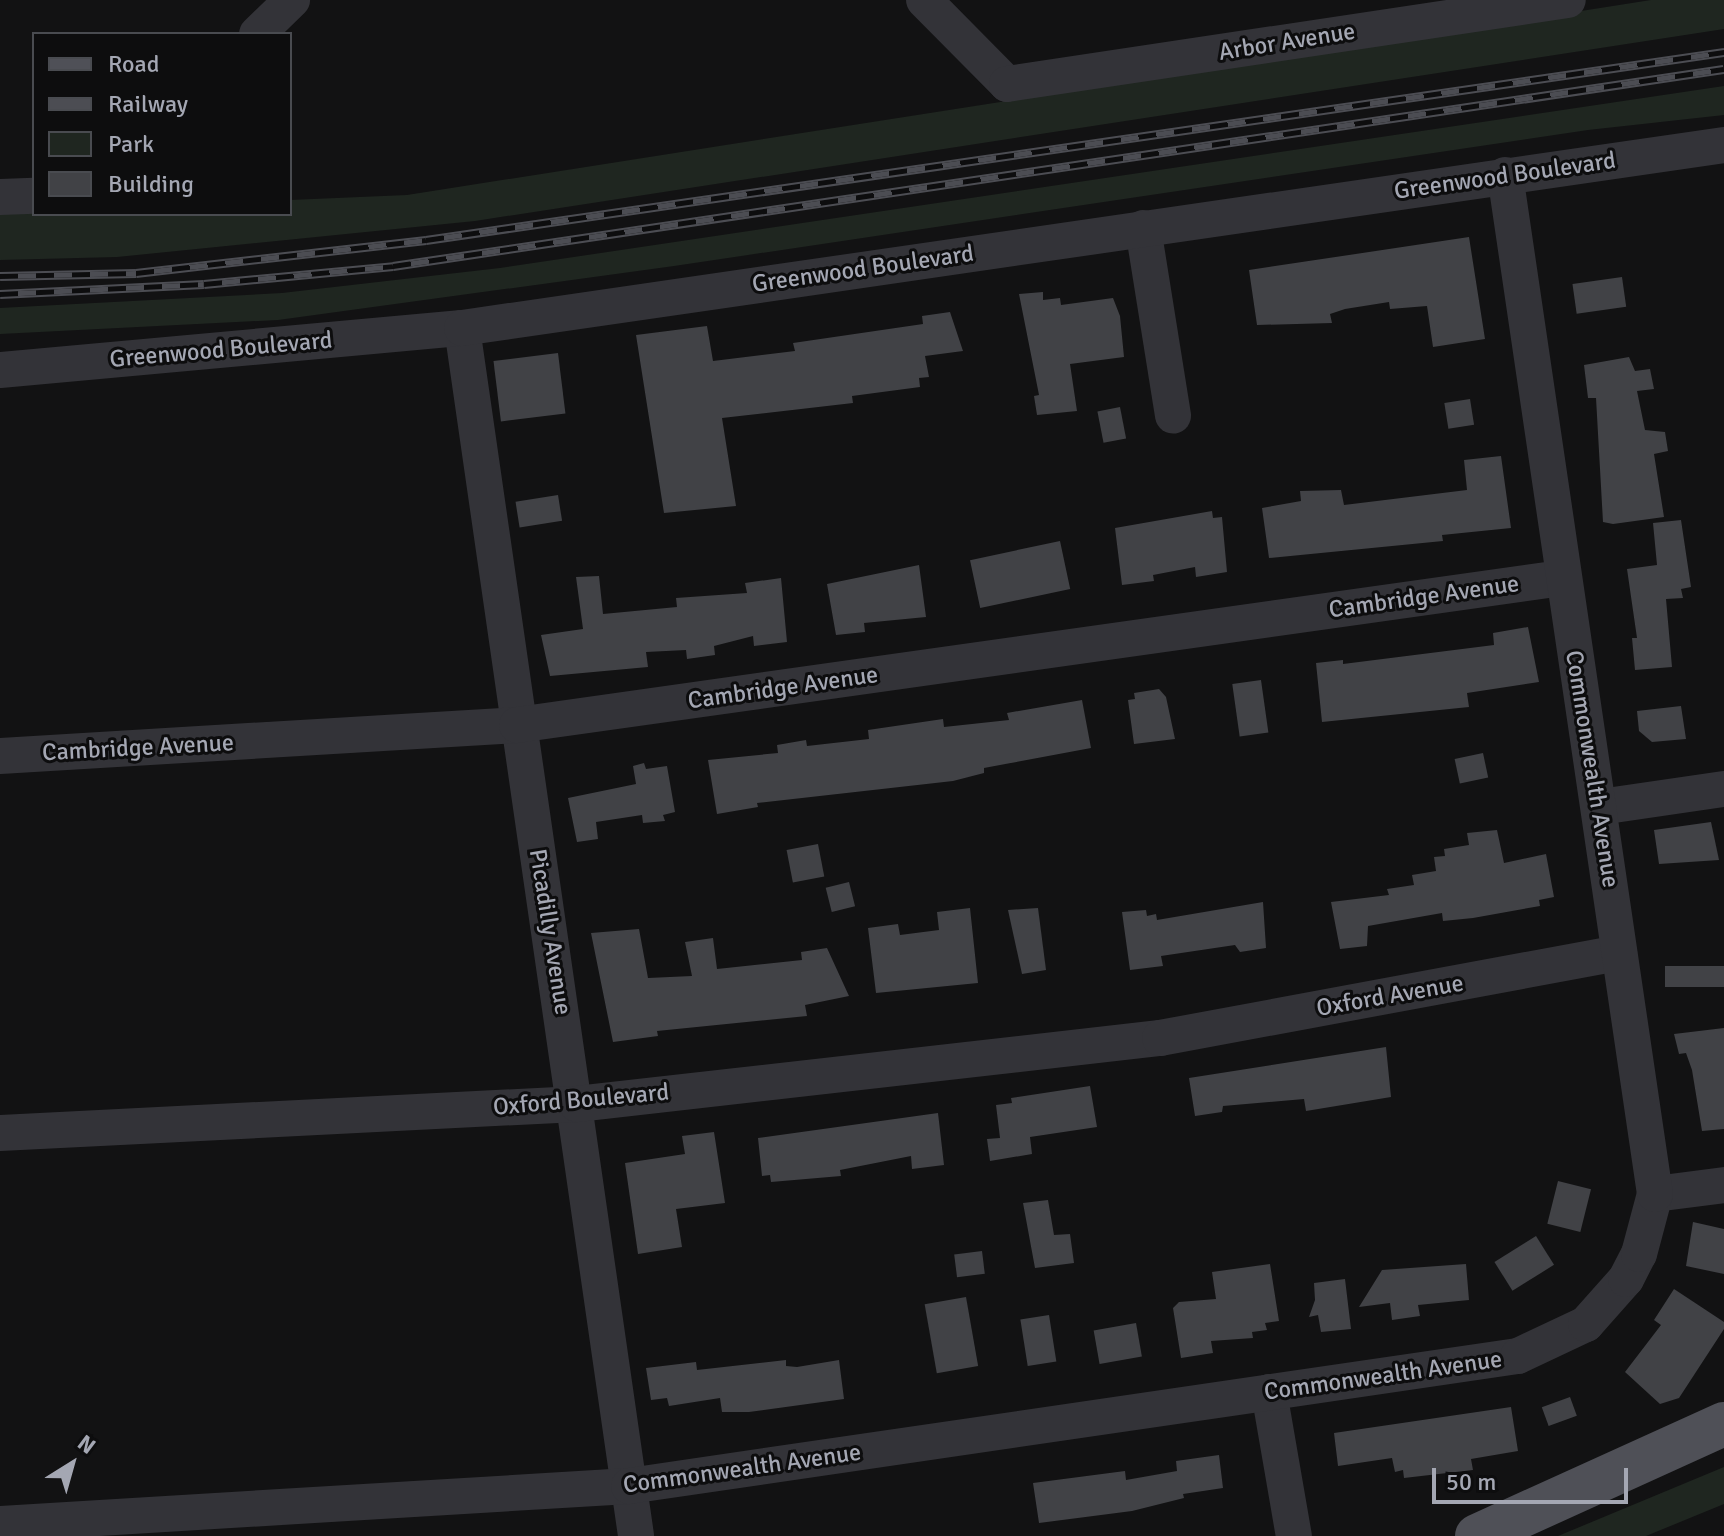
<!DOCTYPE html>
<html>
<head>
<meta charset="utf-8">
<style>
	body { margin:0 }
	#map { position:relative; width:1724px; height:1536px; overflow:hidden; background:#121213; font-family:Signika,sans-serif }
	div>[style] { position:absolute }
	.green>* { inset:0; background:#1f2620 }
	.building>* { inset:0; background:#414246; transform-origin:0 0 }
	.minor>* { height:36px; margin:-18px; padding:0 18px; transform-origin:18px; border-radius:18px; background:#333338 }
	.major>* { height:44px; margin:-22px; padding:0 22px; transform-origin:22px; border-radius:22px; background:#4f5057 }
	.rail>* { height:9px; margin-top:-4.5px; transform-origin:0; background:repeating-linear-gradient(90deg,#0d0d0e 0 18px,#4c4d53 0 36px); box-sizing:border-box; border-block:2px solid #4c4d53 }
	span { translate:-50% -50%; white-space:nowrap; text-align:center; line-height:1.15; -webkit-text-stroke:6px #0d0d0e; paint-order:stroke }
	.street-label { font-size:24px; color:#a4a7b3 }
	.legend { position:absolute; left:32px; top:32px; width:260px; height:184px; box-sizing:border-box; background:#0d0d0e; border:2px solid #494b50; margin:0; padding:10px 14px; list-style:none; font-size:24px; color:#a4a7b3 }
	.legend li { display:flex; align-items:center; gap:16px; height:40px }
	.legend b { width:40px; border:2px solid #494b50 }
	.north { position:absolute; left:32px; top:1424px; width:80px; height:80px; -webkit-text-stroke:6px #0d0d0e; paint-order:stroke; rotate:37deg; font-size:22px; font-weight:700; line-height:32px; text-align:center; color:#a4a7b3 }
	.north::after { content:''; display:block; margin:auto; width:28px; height:36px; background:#a4a7b3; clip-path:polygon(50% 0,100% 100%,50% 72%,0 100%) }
	.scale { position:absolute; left:1432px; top:1468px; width:196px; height:36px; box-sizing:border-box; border:4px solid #a4a7b3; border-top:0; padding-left:10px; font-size:24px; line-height:28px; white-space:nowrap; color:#a4a7b3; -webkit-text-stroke:6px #0d0d0e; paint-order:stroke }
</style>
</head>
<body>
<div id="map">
	<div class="green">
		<i style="clip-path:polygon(1651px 0,1724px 0,1724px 29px,475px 221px,117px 257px,0 260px,0 213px,290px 214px,290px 200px,407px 195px)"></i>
		<i style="clip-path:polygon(1724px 86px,1724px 115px,1588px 130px,674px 266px,278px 320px,0 334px,0 308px,282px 293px,500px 268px)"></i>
		<i style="clip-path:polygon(1724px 1467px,1724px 1504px,1646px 1536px,1558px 1536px)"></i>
	</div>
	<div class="building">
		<i style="clip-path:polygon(1469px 237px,1485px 339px,1433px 347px,1427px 306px,1390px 309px,1389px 302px,1345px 309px,1330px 314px,1332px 323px,1257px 325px,1249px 270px)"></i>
		<i style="left:1622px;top:277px;width:30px;height:50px;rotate:82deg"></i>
		<i style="clip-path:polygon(1043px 292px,1043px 300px,1060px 298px,1061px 305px,1113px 298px,1120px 316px,1124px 357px,1070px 364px,1077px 411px,1037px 415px,1034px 396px,1039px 395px,1019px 294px)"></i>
		<i style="clip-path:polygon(950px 312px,963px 351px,925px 356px,929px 377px,919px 378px,920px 387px,852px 396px,853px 403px,722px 418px,736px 506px,664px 513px,636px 335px,707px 326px,713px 361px,795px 351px,793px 343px,923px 324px,922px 316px)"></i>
		<i style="left:558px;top:353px;width:61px;height:65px;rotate:83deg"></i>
		<i style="clip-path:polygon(1629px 357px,1635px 371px,1650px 369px,1654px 389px,1637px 391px,1645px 430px,1665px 432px,1668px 451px,1654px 454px,1664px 517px,1613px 524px,1603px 522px,1596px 398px,1588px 398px,1584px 365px)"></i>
		<i style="left:1470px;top:399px;width:26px;height:26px;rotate:81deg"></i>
		<i style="left:1120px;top:407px;width:32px;height:23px;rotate:79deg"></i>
		<i style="clip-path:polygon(1501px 456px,1511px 528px,1442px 535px,1443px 541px,1269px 558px,1262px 508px,1301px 501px,1300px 491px,1341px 490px,1344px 505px,1467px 490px,1464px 460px)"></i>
		<i style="left:558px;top:495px;width:26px;height:43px;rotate:81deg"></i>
		<i style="clip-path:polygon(1212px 511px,1213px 518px,1222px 517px,1227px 572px,1196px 577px,1195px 567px,1153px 575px,1154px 581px,1122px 585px,1115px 528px)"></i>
		<i style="clip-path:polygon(1681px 520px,1691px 587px,1681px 589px,1683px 598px,1666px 599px,1672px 667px,1635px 670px,1632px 638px,1637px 638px,1627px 569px,1657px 565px,1653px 523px)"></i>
		<i style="left:1060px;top:541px;width:49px;height:92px;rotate:78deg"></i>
		<i style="clip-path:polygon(919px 565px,926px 617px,864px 623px,865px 632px,836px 635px,827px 584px)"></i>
		<i style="clip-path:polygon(599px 576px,603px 614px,677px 607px,676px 598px,747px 593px,745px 583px,781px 578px,787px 642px,754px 646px,753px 636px,714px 646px,715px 655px,687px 659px,686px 650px,646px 652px,648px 667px,550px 676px,541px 635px,583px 629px,576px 577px)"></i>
		<i style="clip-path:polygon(1528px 627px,1539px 682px,1467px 693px,1469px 707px,1322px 722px,1316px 663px,1343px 660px,1343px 664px,1494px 645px,1493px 633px)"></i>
		<i style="left:1261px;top:680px;width:53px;height:29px;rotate:82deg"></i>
		<i style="clip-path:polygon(1159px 689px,1166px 697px,1175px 739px,1134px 744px,1128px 700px,1135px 699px,1134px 693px)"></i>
		<i style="clip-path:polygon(1082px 700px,1091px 748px,984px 768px,984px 773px,953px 781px,757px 803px,758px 807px,717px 814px,708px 760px,778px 753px,777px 745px,806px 740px,807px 746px,869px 739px,868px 730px,943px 719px,944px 727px,1009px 720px,1007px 713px)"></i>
		<i style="clip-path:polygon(1681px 706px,1686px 739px,1652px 742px,1639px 731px,1637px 711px)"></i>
		<i style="left:1483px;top:753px;width:25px;height:29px;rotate:78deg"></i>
		<i style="clip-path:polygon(644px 763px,646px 769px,667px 766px,675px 812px,663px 815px,665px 821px,643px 823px,642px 815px,596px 822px,598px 839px,577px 842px,568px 798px,636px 784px,633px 766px)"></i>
		<i style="clip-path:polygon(1711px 822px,1719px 860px,1659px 864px,1654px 830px)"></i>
		<i style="clip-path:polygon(1497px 830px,1504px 863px,1546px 854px,1554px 897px,1539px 900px,1540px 906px,1473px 918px,1443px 921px,1442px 913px,1368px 926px,1367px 946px,1340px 949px,1331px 902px,1389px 895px,1387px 889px,1414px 885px,1412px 875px,1436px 871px,1434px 857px,1445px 856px,1444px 849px,1469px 845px,1467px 833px)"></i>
		<i style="left:818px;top:844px;width:33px;height:32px;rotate:79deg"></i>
		<i style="left:849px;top:882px;width:25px;height:24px;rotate:76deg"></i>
		<i style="clip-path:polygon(1263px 902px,1266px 948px,1240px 952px,1235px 945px,1161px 956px,1163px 966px,1130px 970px,1122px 912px,1146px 910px,1147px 916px,1156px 914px,1157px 920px)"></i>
		<i style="clip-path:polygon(970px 908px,978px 983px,876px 993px,868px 928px,898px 924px,900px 935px,939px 930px,937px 912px)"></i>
		<i style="clip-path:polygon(1038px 908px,1046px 970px,1022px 974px,1008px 910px)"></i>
		<i style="clip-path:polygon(639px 929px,648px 978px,692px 976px,685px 942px,713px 938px,717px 969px,802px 960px,801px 952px,827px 948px,849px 996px,805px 1005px,807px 1016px,657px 1031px,658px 1036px,613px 1042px,591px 933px)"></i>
		<i style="left:1724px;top:966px;width:21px;height:59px;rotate:90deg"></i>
		<i style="clip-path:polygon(1724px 1028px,1724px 1129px,1702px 1131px,1692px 1070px,1686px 1053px,1679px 1054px,1674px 1034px)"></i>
		<i style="clip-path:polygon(1386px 1047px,1391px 1097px,1306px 1111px,1304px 1099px,1223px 1106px,1222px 1112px,1195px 1116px,1189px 1078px)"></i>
		<i style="clip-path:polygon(1090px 1086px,1097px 1127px,1030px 1137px,1032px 1154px,990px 1161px,987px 1139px,1000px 1138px,996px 1105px,1012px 1103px,1011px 1098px)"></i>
		<i style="clip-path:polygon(938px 1113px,944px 1165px,912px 1169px,911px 1156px,840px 1170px,841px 1176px,771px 1182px,770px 1175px,762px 1176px,758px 1138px)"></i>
		<i style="clip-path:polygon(714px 1132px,725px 1203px,676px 1209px,682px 1247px,638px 1254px,625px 1163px,685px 1154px,682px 1136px)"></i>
		<i style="left:1558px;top:1181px;width:34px;height:44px;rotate:14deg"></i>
		<i style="clip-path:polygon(1048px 1200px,1054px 1235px,1070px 1234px,1074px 1263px,1035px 1268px,1023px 1203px)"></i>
		<i style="clip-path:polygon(1693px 1222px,1724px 1229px,1724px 1274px,1686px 1266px)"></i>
		<i style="left:1536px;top:1236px;width:34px;height:49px;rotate:58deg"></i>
		<i style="left:982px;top:1251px;width:23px;height:28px;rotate:83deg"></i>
		<i style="clip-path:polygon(1270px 1264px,1279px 1321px,1265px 1323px,1267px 1330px,1252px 1332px,1253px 1338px,1211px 1341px,1213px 1353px,1181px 1358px,1173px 1308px,1179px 1302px,1216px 1299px,1212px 1272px)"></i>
		<i style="clip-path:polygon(1466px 1264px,1469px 1300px,1418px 1305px,1420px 1316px,1392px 1320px,1390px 1303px,1359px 1307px,1382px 1270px)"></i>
		<i style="clip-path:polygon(1345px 1279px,1351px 1329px,1321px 1332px,1318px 1315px,1309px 1317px,1315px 1300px,1314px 1283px)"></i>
		<i style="clip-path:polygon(1674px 1289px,1724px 1322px,1724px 1329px,1679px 1398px,1660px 1404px,1625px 1372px,1661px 1325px,1654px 1320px)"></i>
		<i style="left:966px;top:1297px;width:70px;height:42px;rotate:80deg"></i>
		<i style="left:1049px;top:1315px;width:47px;height:29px;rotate:81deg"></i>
		<i style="left:1136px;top:1323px;width:34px;height:43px;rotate:80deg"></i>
		<i style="clip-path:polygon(786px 1360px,786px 1366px,797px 1367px,839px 1360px,844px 1399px,749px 1412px,722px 1412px,720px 1398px,669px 1406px,667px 1398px,651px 1400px,646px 1368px,696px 1362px,697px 1370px)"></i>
		<i style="left:1570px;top:1397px;width:20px;height:30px;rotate:70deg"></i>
		<i style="clip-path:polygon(1511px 1407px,1518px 1451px,1471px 1459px,1473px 1470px,1404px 1478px,1403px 1470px,1395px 1472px,1392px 1458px,1338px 1466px,1334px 1433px)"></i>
		<i style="clip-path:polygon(1219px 1455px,1223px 1488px,1183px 1494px,1184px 1498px,1132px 1511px,1039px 1523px,1033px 1483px,1125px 1471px,1126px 1480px,1177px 1471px,1176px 1461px)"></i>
	</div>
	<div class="minor">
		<i style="left:924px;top:0;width:118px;rotate:45.3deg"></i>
		<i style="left:1007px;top:84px;width:567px;rotate:-8.52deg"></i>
		<i style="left:257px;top:34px;width:49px;rotate:-44.2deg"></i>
		<i style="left:0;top:197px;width:34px;rotate:-2deg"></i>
		<i style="left:1143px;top:228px;width:190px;rotate:80.9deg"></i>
		<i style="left:462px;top:328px;width:1220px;rotate:81.8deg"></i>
		<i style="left:0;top:370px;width:464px;rotate:-5.2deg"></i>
		<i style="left:462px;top:328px;width:1275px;rotate:-8.25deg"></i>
		<i style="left:0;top:756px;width:518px;rotate:-3.43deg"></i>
		<i style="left:517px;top:725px;width:1054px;rotate:-8.01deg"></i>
		<i style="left:1600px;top:807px;width:125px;rotate:-8.3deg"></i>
		<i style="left:0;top:1133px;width:578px;rotate:-2.88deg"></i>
		<i style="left:577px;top:1104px;width:587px;rotate:-6.46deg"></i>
		<i style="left:1160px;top:1038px;width:467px;rotate:-10.5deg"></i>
		<i style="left:1655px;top:1194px;width:70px;rotate:-7.4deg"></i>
		<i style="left:1269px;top:1392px;width:146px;rotate:80.2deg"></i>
		<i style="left:0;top:1524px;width:630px;rotate:-3.46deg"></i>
		<i style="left:629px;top:1486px;width:898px;rotate:-8.32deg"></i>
		<i style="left:1518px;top:1356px;width:75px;rotate:-25.2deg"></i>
		<i style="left:1586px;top:1324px;width:60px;rotate:-48.4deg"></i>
		<i style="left:1626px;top:1279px;width:28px;rotate:-63deg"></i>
		<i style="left:1639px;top:1254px;width:62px;rotate:-75.1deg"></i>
		<i style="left:1655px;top:1194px;width:1030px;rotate:-98.37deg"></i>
	</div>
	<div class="major">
		<i style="left:1477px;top:1536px;width:271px;rotate:-24.4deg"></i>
	</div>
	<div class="rail">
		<i style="left:0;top:276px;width:136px;rotate:-1.3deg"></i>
		<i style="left:136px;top:273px;width:292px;rotate:-6.5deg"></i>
		<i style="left:426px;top:240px;width:1312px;rotate:-8.24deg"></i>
		<i style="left:0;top:294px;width:204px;rotate:-2.8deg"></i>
		<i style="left:204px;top:284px;width:190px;rotate:-5.4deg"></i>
		<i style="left:393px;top:266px;width:1345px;rotate:-8.42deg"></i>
	</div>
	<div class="street-label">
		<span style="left:1287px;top:42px;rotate:-9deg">Arbor Avenue</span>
		<span style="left:1505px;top:176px;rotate:-8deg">Greenwood Boulevard</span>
		<span style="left:863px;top:269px;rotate:-8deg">Greenwood Boulevard</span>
		<span style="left:221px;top:350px;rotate:-5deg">Greenwood Boulevard</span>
		<span style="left:1424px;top:597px;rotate:-8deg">Cambridge Avenue</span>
		<span style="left:783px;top:688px;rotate:-8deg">Cambridge Avenue</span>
		<span style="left:138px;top:748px;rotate:-3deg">Cambridge Avenue</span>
		<span style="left:1592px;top:769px;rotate:81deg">Commonwealth Avenue</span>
		<span style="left:550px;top:932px;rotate:81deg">Picadilly Avenue</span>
		<span style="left:1390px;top:996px;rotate:-10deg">Oxford Avenue</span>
		<span style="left:581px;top:1100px;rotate:-5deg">Oxford Boulevard</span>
		<span style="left:1383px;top:1376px;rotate:-8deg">Commonwealth Avenue</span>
		<span style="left:742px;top:1469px;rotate:-8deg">Commonwealth Avenue</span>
	</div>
	<ul class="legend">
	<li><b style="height:10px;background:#4f5057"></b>Road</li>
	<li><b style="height:10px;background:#4c4d53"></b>Railway</li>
	<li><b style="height:22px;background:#1f2620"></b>Park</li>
	<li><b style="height:22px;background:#414246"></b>Building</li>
	</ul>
	<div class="north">N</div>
	<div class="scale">50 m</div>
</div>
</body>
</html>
